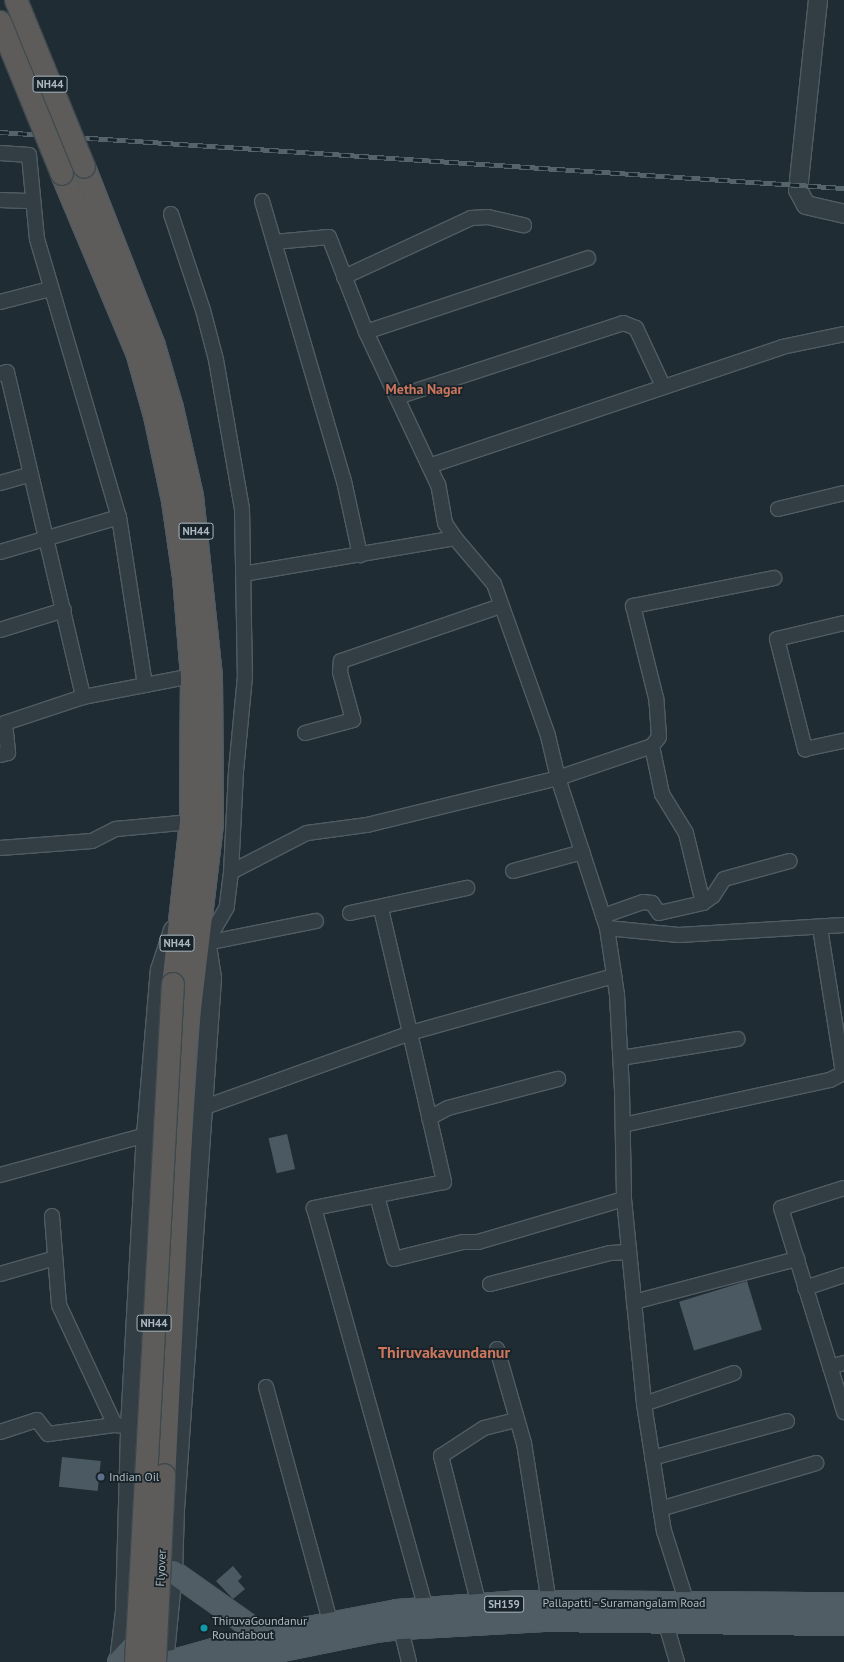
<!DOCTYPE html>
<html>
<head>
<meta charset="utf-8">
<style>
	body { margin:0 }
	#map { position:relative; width:844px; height:1662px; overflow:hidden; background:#202c33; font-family:"PT Sans",sans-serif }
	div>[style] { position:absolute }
	.building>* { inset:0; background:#4a5962; transform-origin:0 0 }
	.roads { filter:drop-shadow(1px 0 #505c63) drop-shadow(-1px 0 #505c63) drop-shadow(0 1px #505c63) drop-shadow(0 -1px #505c63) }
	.minor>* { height:14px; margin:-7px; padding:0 7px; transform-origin:7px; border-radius:7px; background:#333e44 }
	.tertiary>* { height:18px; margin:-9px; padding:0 9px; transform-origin:9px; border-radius:9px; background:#333e44 }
	.primary>* { height:22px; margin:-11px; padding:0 11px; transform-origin:11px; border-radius:11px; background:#515d64 }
	.trunk>* { height:22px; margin:-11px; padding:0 11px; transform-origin:11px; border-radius:11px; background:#5e5c5a }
	.rail>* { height:4.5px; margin-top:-2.25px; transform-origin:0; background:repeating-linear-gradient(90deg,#182329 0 9px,#55636b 0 18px); box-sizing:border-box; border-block:1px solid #55636b }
	.bridges { filter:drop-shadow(1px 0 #3d494f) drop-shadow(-1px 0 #3d494f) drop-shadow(0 1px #3d494f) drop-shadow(0 -1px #3d494f) }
	.trunk-bridge>* { height:22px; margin:-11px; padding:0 11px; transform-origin:11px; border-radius:11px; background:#5e5c5a }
	.dots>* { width:11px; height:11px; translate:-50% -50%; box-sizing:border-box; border:2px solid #182329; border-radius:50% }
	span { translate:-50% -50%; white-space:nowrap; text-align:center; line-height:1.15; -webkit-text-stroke:3.5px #182329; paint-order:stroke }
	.shield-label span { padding:1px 3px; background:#182329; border:1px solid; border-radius:3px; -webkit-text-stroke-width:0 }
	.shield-label { font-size:11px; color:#acb9c2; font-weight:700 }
	.poi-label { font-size:12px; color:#acb9c2 }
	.left { translate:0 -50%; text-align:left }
	.street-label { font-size:12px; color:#acb9c2 }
	.quarter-label { font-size:14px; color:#cc765d; font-weight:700 }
	.district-label { font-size:16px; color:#cc765d; font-weight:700 }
</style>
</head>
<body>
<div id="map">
	<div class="building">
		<i style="left:287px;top:1134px;width:36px;height:19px;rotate:77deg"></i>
		<i style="left:747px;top:1281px;width:51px;height:71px;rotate:73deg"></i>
		<i style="left:62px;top:1457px;width:39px;height:30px;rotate:6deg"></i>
		<i style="clip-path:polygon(233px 1566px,242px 1577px,238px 1581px,245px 1589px,233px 1599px,216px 1581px)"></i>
	</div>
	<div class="roads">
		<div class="minor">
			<i style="left:0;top:153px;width:29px;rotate:4deg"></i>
			<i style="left:29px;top:155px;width:84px;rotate:84.6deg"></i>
			<i style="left:37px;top:239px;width:290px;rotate:73.6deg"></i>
			<i style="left:119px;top:517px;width:170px;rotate:81.2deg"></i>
			<i style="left:0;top:200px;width:33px;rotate:2deg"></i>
			<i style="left:262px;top:201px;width:292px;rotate:73.7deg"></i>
			<i style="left:344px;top:481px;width:76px;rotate:77.8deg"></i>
			<i style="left:171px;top:214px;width:101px;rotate:71.6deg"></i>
			<i style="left:203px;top:310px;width:52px;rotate:75.4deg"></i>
			<i style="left:216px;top:360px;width:151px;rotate:80.1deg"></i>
			<i style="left:242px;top:509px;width:167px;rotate:89deg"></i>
			<i style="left:245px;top:676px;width:95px;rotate:95.4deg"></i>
			<i style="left:236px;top:771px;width:101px;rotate:92.8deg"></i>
			<i style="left:231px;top:872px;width:35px;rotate:97deg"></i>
			<i style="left:227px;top:907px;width:42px;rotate:120.3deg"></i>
			<i style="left:274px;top:242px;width:55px;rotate:-5.2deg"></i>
			<i style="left:329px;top:237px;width:102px;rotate:68.7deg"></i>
			<i style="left:344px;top:277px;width:140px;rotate:-24.9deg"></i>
			<i style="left:471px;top:218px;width:17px;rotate:-3deg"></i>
			<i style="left:488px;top:217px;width:37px;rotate:13deg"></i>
			<i style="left:0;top:302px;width:52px;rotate:-14.6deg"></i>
			<i style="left:0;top:374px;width:7px;rotate:-16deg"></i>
			<i style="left:7px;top:372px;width:334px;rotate:76.8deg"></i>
			<i style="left:83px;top:697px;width:82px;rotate:161.6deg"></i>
			<i style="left:5px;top:723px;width:30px;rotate:84deg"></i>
			<i style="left:8px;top:753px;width:8px;rotate:166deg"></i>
			<i style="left:397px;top:397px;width:238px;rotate:-18.1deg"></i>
			<i style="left:623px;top:323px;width:14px;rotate:21deg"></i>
			<i style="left:636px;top:328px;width:64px;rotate:65deg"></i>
			<i style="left:429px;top:466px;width:373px;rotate:-18.6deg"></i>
			<i style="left:782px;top:347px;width:63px;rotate:-11.8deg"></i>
			<i style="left:0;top:483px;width:32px;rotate:-16deg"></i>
			<i style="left:778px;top:509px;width:68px;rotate:-13.6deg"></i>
			<i style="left:455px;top:538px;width:18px;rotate:-124deg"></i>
			<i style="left:445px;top:523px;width:39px;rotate:-100deg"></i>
			<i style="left:438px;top:485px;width:169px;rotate:-115.2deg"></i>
			<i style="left:366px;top:332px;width:234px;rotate:-18.4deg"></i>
			<i style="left:0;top:552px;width:124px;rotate:-16.4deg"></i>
			<i style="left:243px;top:574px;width:215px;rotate:-9.6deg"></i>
			<i style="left:455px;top:538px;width:60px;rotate:49.7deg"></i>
			<i style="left:494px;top:584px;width:161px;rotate:70.4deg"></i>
			<i style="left:548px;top:736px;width:43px;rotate:76.6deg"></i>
			<i style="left:558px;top:778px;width:158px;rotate:71.9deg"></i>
			<i style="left:607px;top:928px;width:68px;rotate:81.5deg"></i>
			<i style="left:617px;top:995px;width:97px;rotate:87deg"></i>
			<i style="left:622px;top:1092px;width:107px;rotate:88.9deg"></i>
			<i style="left:624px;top:1199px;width:206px;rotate:84.4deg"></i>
			<i style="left:644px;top:1404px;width:129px;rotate:81.1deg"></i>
			<i style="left:664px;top:1531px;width:76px;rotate:72.3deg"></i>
			<i style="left:844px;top:623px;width:69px;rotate:166.6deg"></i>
			<i style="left:777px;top:639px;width:114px;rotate:75.7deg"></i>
			<i style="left:805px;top:749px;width:40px;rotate:-12deg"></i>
			<i style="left:0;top:630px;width:67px;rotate:-17.4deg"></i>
			<i style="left:83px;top:697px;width:111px;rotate:-10.9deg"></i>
			<i style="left:305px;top:733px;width:50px;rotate:-15.2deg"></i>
			<i style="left:353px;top:720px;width:50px;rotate:-105.2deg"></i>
			<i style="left:340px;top:672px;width:11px;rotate:-85deg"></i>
			<i style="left:341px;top:661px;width:169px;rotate:-19deg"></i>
			<i style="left:0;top:848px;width:92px;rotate:-4.4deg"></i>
			<i style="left:92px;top:841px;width:27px;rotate:-27deg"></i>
			<i style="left:116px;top:829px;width:75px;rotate:-5.3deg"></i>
			<i style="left:513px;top:871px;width:72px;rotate:-15.4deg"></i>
			<i style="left:231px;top:872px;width:85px;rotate:-27.2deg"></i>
			<i style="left:307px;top:833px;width:61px;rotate:-7.6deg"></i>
			<i style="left:367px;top:825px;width:197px;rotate:-13.8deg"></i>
			<i style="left:558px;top:778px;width:99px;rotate:-18.8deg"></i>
			<i style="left:652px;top:746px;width:11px;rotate:-52deg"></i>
			<i style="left:659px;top:737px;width:39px;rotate:-94deg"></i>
			<i style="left:656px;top:698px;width:95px;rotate:-104deg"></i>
			<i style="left:633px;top:606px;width:144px;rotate:-11.2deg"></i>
			<i style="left:703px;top:903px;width:12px;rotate:-35deg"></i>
			<i style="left:713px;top:896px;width:20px;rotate:-57deg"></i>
			<i style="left:724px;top:879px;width:68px;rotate:-15.3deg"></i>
			<i style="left:381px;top:909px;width:127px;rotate:76.8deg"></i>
			<i style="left:410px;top:1033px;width:212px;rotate:-15.6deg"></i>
			<i style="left:350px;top:913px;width:120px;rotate:-12.1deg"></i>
			<i style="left:603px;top:916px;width:42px;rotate:-19.3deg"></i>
			<i style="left:643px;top:902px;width:9px;rotate:6deg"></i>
			<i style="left:652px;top:903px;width:12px;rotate:55deg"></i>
			<i style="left:659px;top:913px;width:45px;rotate:-12.8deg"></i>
			<i style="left:703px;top:903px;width:72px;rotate:-103.7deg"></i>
			<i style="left:686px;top:833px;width:46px;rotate:-121.6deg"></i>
			<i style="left:662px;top:794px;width:49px;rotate:-101.8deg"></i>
			<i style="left:607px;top:928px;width:72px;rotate:5.6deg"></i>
			<i style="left:679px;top:935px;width:165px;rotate:-3.5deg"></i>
			<i style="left:206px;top:943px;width:112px;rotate:-11.3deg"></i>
			<i style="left:621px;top:1058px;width:118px;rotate:-9.3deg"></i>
			<i style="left:205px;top:1107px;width:218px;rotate:-19.8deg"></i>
			<i style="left:410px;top:1033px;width:153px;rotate:77.1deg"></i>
			<i style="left:444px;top:1182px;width:133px;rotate:168.7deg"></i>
			<i style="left:314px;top:1208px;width:415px;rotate:74.4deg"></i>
			<i style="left:429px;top:1118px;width:21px;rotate:-28deg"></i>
			<i style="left:448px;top:1108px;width:114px;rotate:-14.8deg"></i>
			<i style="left:623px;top:1125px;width:212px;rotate:-12.3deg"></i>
			<i style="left:830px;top:1080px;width:15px;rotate:-28deg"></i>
			<i style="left:843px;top:1073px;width:148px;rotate:-99deg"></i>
			<i style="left:0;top:1175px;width:151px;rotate:-15.3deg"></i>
			<i style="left:844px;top:1188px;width:66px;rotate:162.4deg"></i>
			<i style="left:781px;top:1208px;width:214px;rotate:72.8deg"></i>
			<i style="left:377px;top:1196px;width:65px;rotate:74.9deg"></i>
			<i style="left:394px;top:1259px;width:71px;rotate:-13.8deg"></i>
			<i style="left:463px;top:1242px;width:15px"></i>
			<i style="left:478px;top:1242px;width:152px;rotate:-16.4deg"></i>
			<i style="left:52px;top:1216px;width:89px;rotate:85.5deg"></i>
			<i style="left:59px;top:1305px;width:132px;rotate:65deg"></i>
			<i style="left:0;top:1274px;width:57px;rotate:-16.2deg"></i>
			<i style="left:490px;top:1284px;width:124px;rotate:-14.5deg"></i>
			<i style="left:610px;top:1253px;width:19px;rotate:-3deg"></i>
			<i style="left:805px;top:1288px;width:41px;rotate:-18.4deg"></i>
			<i style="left:634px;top:1302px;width:169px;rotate:-14.8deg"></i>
			<i style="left:497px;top:1349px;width:98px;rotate:74deg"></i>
			<i style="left:524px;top:1443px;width:162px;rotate:81.1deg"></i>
			<i style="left:830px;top:1367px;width:15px;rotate:-16deg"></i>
			<i style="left:266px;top:1387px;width:246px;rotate:74.7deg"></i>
			<i style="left:644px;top:1404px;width:95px;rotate:-19deg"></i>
			<i style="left:0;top:1432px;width:39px;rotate:-18deg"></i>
			<i style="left:37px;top:1420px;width:18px;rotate:52deg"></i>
			<i style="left:48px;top:1434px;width:68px;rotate:-7.7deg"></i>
			<i style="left:115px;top:1425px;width:9px;rotate:6deg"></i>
			<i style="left:652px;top:1458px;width:140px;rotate:-15.3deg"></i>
			<i style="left:660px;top:1509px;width:163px;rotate:-16.4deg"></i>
			<i style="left:479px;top:1605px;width:154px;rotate:-104.3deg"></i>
			<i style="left:441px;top:1456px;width:51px;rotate:-33.1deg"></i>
			<i style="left:484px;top:1428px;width:34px;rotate:-14deg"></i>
			<i style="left:663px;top:1614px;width:50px;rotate:73.7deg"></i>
			<i style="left:399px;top:1621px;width:42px;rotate:76.3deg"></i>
		</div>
		<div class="tertiary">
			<i style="left:818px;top:0;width:191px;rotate:96deg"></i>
			<i style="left:798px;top:190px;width:17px;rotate:62deg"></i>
			<i style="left:806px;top:205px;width:39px;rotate:13deg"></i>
			<i style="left:165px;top:1653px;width:81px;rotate:-84.4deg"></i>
			<i style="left:173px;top:1572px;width:63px;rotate:-88.2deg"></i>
			<i style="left:175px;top:1509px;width:532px;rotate:-86.01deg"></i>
			<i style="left:212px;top:978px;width:52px;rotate:-98.9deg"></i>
			<i style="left:119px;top:1662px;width:51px;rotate:-83.3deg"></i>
			<i style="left:125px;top:1611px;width:184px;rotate:-88.4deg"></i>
			<i style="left:130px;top:1427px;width:292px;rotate:-86.9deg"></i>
			<i style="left:146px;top:1135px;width:166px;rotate:-85.2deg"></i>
			<i style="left:160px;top:970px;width:42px;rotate:-72deg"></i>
		</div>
		<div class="primary">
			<i style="left:173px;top:1572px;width:113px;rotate:35.2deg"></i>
			<i style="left:119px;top:1662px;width:21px;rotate:-47deg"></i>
			<i style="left:133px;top:1647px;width:20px"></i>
			<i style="left:170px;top:1662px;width:89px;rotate:-15.6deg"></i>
			<i style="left:256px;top:1638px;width:144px;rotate:-10.8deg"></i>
			<i style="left:397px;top:1611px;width:125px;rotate:-4.1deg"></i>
			<i style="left:522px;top:1602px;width:322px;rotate:0.4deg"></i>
			<i style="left:223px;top:1662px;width:155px;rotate:-11.5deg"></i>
			<i style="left:375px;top:1631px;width:26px;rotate:-7deg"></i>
			<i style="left:401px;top:1628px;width:143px;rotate:-3.2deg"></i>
			<i style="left:544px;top:1620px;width:300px;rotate:0.8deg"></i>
		</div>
		<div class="trunk">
			<i style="left:84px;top:167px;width:192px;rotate:68.6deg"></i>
			<i style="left:154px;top:346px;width:65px;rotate:73.8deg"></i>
			<i style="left:172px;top:408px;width:90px;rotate:77.2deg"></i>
			<i style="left:192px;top:496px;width:182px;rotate:84deg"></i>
			<i style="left:211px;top:677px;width:147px;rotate:89.6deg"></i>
			<i style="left:212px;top:824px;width:229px;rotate:96.8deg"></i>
			<i style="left:185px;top:1051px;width:425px;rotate:92.8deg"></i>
			<i style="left:62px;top:174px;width:193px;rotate:67.2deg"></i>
			<i style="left:137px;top:352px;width:66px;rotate:74.3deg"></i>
			<i style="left:155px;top:416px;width:87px;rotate:78deg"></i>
			<i style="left:173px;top:501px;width:77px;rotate:81.8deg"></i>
			<i style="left:184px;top:577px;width:99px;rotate:85.4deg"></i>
			<i style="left:192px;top:676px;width:146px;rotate:90.4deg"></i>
			<i style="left:191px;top:822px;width:163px;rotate:96.3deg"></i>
		</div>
	</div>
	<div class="rail">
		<i style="left:0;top:132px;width:846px;rotate:3.8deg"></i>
	</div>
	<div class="bridges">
		<div class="trunk-bridge">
			<i style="left:16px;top:0;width:180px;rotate:67.8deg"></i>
			<i style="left:0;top:22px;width:164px;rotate:67.8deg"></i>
			<i style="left:136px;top:1662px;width:679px;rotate:-86.88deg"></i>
			<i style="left:155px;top:1662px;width:187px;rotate:-87.2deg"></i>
		</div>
	</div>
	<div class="dots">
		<i style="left:101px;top:1477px;background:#5c6f8a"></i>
		<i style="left:204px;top:1628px;background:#0f9aa8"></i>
	</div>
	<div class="shield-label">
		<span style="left:50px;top:84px">NH44</span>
		<span style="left:196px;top:531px">NH44</span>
		<span style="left:177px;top:943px">NH44</span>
		<span style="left:154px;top:1323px">NH44</span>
		<span style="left:504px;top:1604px">SH159</span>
	</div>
	<div class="poi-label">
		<span class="left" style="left:109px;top:1477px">Indian Oil</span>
		<span class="left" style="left:212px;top:1628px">ThiruvaGoundanur<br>Roundabout</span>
	</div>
	<div class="street-label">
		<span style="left:161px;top:1568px;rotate:-87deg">Flyover</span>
		<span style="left:624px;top:1603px">Pallapatti - Suramangalam Road</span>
	</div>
	<div class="quarter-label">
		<span style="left:424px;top:389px">Metha Nagar</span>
	</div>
	<div class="district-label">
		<span style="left:444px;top:1352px">Thiruvakavundanur</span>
	</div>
</div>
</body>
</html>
